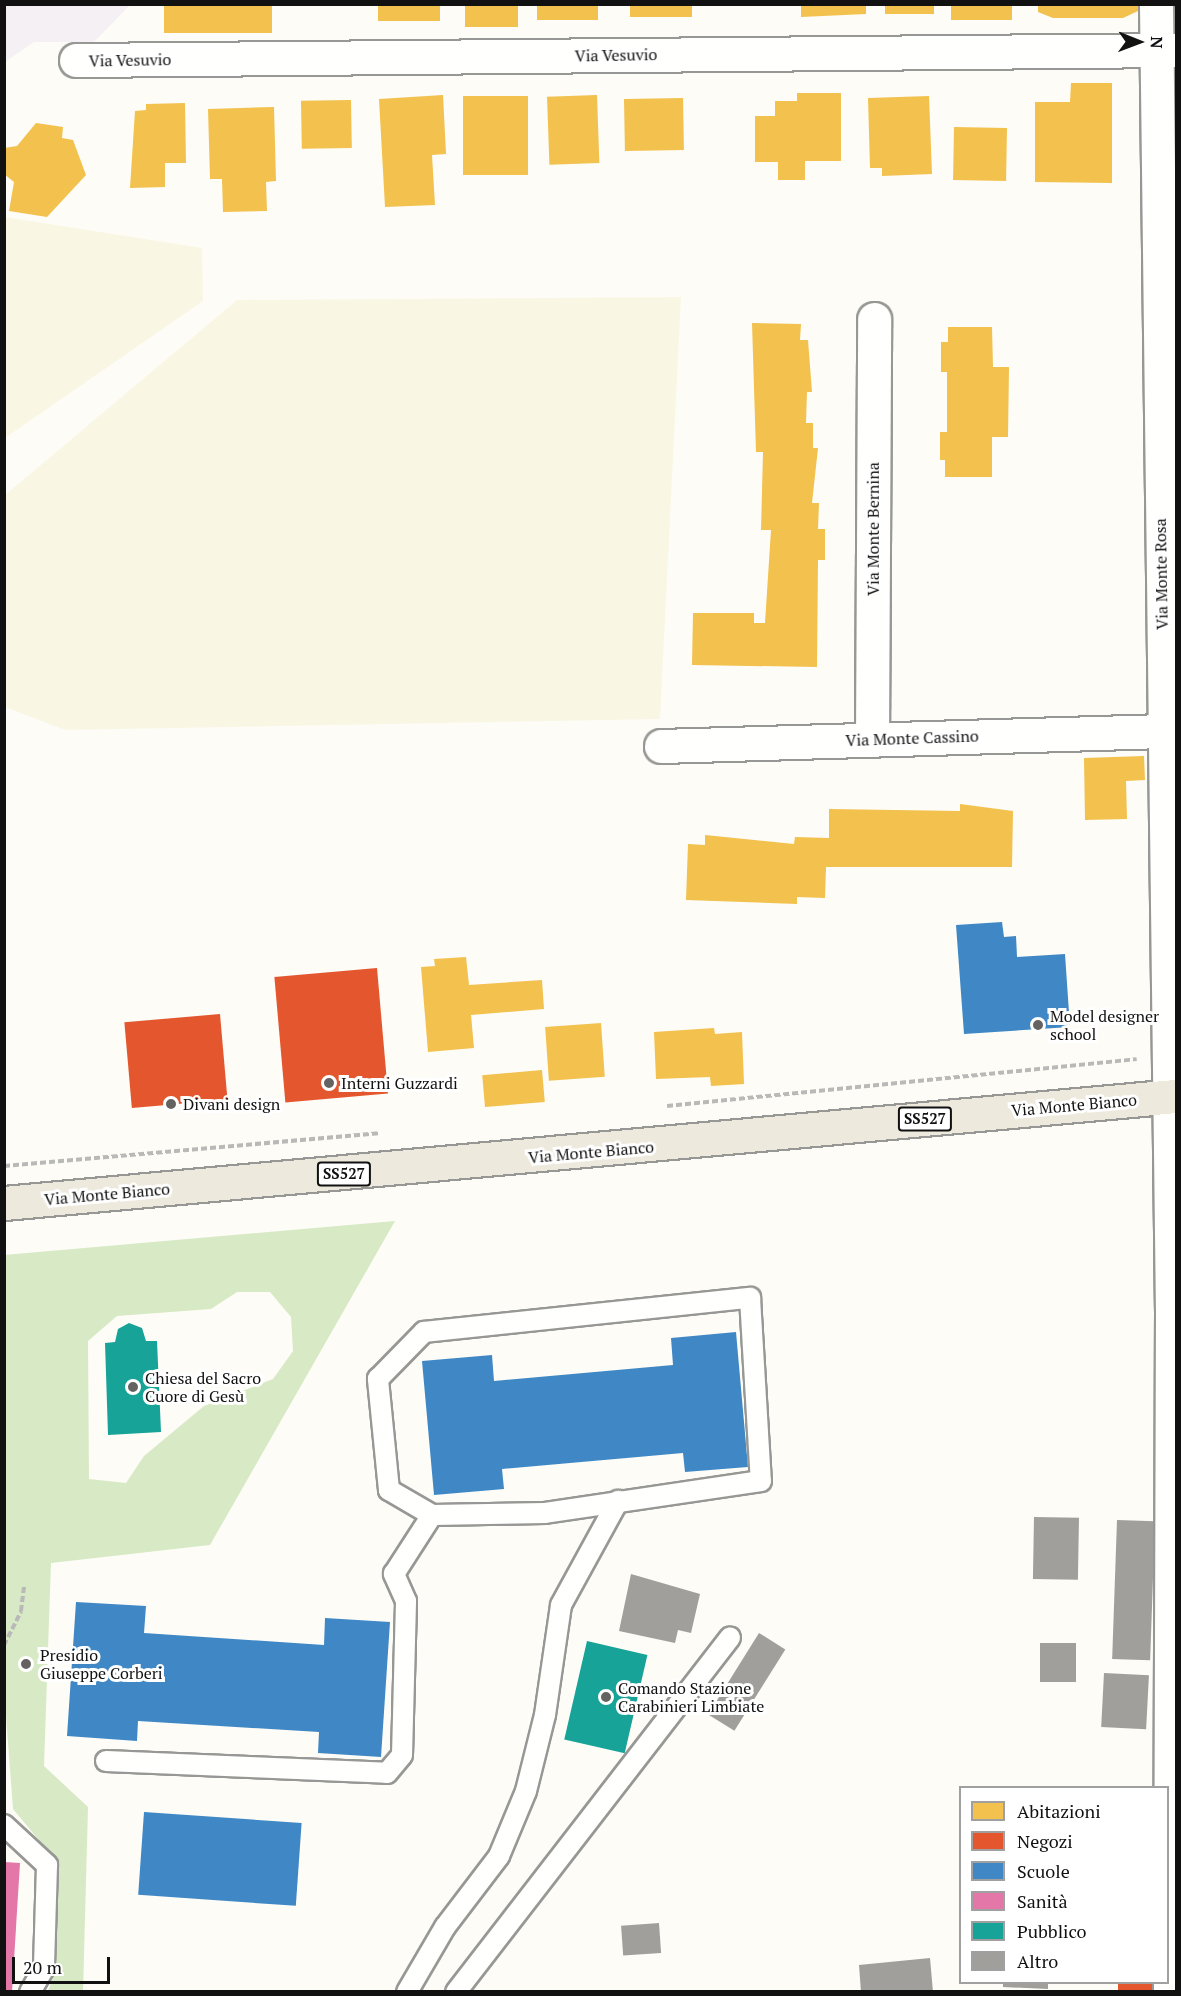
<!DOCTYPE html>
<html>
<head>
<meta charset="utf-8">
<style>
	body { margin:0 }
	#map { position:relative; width:1181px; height:1996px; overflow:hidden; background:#fdfcf7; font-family:"PT Serif",serif }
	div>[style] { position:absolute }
	.industrial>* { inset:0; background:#f5f0f3 }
	.farmland>* { inset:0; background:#f9f7e4 }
	.forest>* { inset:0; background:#d8eac5 }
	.homes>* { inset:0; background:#f2c14e; transform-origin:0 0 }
	.shops>* { inset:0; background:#e4572e; transform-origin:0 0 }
	.schools>* { inset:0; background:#3f88c5; transform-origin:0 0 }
	.health>* { inset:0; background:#e377a8 }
	.public>* { inset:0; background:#17a398; transform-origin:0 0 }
	.building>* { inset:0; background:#a19f9c; transform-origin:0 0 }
	.path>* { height:4px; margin-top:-2px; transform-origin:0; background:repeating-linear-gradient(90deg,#b9b9b8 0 6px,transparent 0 9px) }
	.roads { filter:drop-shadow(2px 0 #979795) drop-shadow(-2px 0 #979795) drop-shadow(0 2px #979795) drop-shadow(0 -2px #979795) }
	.lane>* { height:20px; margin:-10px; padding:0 10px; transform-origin:10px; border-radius:10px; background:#fffffe }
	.street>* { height:33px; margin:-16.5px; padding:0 16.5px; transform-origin:16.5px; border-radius:16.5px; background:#fffffe }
	.primary>* { height:33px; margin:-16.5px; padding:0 16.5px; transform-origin:16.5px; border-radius:16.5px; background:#ede9dc }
	.dots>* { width:16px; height:16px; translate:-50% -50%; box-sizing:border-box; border:3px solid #fff; border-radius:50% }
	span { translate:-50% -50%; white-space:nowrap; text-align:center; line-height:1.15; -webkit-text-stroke:6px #fff; paint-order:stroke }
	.shield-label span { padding:2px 4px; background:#fff; border:2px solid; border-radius:4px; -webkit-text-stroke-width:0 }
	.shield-label { font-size:15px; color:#111; font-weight:700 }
	.street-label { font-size:16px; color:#111 }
	.poi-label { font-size:16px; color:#111 }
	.left { translate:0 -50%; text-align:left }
	.frame { position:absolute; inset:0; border:6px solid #111; pointer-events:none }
	.legend { position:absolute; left:959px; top:1786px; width:210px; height:198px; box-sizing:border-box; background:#fff; border:2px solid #a0a0a0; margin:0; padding:8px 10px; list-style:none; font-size:18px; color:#111 }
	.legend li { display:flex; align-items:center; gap:12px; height:30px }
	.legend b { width:30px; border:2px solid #a0a0a0 }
	.north { position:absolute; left:1109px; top:12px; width:60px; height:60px; -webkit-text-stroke:4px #fff; paint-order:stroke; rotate:91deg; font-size:16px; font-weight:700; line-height:24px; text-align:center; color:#111 }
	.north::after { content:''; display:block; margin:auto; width:21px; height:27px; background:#111; clip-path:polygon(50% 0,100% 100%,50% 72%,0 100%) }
	.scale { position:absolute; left:12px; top:1957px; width:98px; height:27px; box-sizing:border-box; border:3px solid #111; border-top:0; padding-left:8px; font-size:18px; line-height:21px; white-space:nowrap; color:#111; -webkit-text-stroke:4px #fff; paint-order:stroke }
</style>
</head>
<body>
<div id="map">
	<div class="industrial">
		<i style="clip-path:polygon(5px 4px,130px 4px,130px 5px,94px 42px,34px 42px,5px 62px)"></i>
	</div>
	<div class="farmland">
		<i style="clip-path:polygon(5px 217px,202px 248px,203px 301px,5px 438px)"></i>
		<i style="clip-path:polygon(681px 297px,660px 719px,65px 730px,5px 707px,5px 495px,237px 300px)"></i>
	</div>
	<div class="forest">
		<i style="clip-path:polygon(evenodd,395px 1221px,210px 1545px,51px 1563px,44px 1766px,88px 1807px,83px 1991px,48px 1991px,54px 1975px,52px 1856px,13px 1809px,4px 1690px,4px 1255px,395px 1221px,237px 1292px,270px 1292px,291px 1317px,293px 1351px,273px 1379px,204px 1406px,144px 1456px,126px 1483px,89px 1479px,88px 1341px,117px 1316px,211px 1309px,237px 1292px)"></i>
	</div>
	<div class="homes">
		<i style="left:164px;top:4px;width:108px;height:29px"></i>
		<i style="left:378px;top:4px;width:62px;height:17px"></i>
		<i style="left:465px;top:4px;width:53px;height:23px"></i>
		<i style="left:537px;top:4px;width:61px;height:16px"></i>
		<i style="left:630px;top:4px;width:62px;height:13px"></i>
		<i style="clip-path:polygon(801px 4px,866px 4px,866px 14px,801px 17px)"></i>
		<i style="left:885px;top:4px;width:49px;height:10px"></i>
		<i style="left:951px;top:4px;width:61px;height:16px"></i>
		<i style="clip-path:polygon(1038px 4px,1138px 4px,1138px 11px,1123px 18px,1053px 18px,1038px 12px)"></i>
		<i style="clip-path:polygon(1071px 83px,1112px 83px,1112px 183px,1035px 182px,1035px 102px,1070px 102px)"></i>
		<i style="clip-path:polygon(797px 93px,841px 93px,841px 161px,805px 161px,805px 180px,778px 180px,778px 162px,755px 162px,755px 116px,775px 116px,775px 101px,797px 101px)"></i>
		<i style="clip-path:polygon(443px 95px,446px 154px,432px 155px,435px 205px,385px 207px,379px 99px)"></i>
		<i style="left:597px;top:95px;width:68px;height:50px;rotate:88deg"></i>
		<i style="left:463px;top:96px;width:65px;height:79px"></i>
		<i style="clip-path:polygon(929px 96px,932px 174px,882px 176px,882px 168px,870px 168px,868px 98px)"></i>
		<i style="left:683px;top:98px;width:52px;height:59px;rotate:89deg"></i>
		<i style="left:351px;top:100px;width:48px;height:50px;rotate:89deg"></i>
		<i style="clip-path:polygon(185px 103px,186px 163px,165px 163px,165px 187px,130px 188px,135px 111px,146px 110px,146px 104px)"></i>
		<i style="clip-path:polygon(274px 107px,276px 181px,266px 182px,267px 211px,223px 212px,222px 179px,210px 179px,208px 109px)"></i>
		<i style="clip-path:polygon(36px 123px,63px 127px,62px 138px,73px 140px,86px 175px,47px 217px,9px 211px,14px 182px,4px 174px,4px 148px,17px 146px)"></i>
		<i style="left:954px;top:127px;width:53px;height:53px;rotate:1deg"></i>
		<i style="clip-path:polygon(752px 323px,801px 324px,800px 340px,808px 340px,812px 392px,807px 392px,806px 423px,813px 423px,813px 448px,818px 448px,812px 503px,819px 503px,818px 529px,825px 529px,825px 560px,818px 560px,817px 667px,692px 665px,693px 613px,754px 613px,754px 623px,765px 623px,771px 530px,761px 530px,763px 452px,756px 452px)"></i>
		<i style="clip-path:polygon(948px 327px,992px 327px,993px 367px,1009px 367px,1008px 437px,992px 437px,992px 477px,945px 477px,945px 460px,940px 460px,940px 432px,947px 432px,947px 372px,941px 372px,941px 342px,948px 342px)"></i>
		<i style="clip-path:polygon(1144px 756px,1145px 780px,1126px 781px,1127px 819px,1085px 820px,1084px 758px)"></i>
		<i style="clip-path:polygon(960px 804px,1013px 811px,1012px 867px,826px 867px,825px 898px,797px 897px,797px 904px,686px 900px,688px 844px,705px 845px,705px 835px,794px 844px,795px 837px,829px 838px,829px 809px,960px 811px)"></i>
		<i style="clip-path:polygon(466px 957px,469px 985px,542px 980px,544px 1009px,471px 1015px,474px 1048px,428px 1052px,421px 967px,435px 966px,434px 959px)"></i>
		<i style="left:601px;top:1023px;width:54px;height:56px;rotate:86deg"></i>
		<i style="clip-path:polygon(714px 1028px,715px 1034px,742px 1032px,744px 1084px,711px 1086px,710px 1077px,656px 1079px,654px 1032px)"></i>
		<i style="left:542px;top:1070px;width:32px;height:60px;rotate:85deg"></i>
	</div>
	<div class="shops">
		<i style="left:377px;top:968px;width:126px;height:103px;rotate:85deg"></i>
		<i style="left:220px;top:1014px;width:86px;height:96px;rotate:85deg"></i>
		<i style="left:1118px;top:1982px;width:35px;height:10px"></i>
	</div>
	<div class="schools">
		<i style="clip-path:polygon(1002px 922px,1004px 937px,1016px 936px,1017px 957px,1065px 954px,1070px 1027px,964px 1034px,956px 925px)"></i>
		<i style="clip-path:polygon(736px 1332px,748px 1467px,685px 1472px,683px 1453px,502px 1469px,504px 1489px,434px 1495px,422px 1361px,492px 1355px,494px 1381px,673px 1365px,671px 1338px)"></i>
		<i style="clip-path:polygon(76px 1602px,146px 1606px,144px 1633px,324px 1645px,325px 1618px,390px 1622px,381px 1757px,318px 1753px,319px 1732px,138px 1721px,137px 1741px,67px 1736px)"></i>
		<i style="left:144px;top:1812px;width:158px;height:83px;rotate:4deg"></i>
	</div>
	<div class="health">
		<i style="clip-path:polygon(4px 1862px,20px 1863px,12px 1992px,4px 1992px)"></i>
	</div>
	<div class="public">
		<i style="clip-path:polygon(129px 1323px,142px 1328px,146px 1341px,157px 1341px,161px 1432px,108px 1435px,105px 1343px,115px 1342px,118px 1329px)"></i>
		<i style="left:587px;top:1641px;width:62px;height:101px;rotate:13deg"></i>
	</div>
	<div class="building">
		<i style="left:1034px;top:1517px;width:45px;height:62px;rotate:1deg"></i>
		<i style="left:1117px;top:1520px;width:38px;height:139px;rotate:2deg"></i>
		<i style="clip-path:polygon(631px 1574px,700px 1594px,691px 1633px,678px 1630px,675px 1643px,619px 1631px)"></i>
		<i style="left:759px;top:1633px;width:31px;height:96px;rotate:32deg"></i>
		<i style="left:1040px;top:1643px;width:36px;height:39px"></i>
		<i style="left:1104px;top:1673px;width:45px;height:54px;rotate:3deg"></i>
		<i style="left:659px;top:1923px;width:30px;height:38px;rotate:86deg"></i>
		<i style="clip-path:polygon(930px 1958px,933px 1992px,861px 1992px,859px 1965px)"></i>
		<i style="clip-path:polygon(1003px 1982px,1048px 1982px,1048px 1989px,1003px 1987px)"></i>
	</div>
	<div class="path">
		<i style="left:667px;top:1106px;width:472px;rotate:-5.7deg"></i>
		<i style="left:4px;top:1166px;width:376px;rotate:-5deg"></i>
		<i style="left:4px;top:1645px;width:38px;rotate:-63deg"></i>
		<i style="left:21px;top:1611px;width:26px;rotate:-83deg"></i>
	</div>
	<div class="roads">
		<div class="lane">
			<i style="left:750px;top:1298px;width:183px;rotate:86.6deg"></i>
			<i style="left:761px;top:1481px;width:218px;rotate:171.6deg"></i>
			<i style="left:545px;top:1513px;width:113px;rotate:179deg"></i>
			<i style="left:432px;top:1515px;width:50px;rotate:-149.8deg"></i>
			<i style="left:389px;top:1490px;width:112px;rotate:-95.7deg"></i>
			<i style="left:378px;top:1379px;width:66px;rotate:-45.6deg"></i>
			<i style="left:424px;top:1332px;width:328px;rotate:-6deg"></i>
			<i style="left:106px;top:1761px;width:281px;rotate:2.4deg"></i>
			<i style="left:387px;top:1773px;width:23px;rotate:-50deg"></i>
			<i style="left:402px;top:1755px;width:154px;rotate:-88.5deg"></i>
			<i style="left:406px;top:1601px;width:30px;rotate:-114deg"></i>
			<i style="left:394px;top:1574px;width:70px;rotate:-57.2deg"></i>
			<i style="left:4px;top:1825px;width:59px;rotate:42.9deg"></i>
			<i style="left:47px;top:1865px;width:103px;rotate:91.7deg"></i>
			<i style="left:44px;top:1968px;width:28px;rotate:120deg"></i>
			<i style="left:407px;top:1992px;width:75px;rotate:-59.7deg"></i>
			<i style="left:445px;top:1927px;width:89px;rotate:-52.7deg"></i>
			<i style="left:499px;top:1856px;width:70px;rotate:-67.4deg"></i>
			<i style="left:526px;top:1791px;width:78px;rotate:-76deg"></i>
			<i style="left:545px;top:1715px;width:111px;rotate:-81.7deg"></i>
			<i style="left:561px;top:1605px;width:119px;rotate:-61.3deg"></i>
			<i style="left:456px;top:1992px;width:448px;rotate:-52.3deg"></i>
		</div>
		<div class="street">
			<i style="left:1156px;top:4px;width:1306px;rotate:89.3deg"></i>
			<i style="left:1172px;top:1310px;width:682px;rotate:90.17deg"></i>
			<i style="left:76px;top:60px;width:1100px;rotate:-0.52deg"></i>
			<i style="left:872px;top:739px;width:420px;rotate:-89.7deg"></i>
			<i style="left:661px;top:746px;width:501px;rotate:-1.71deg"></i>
		</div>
		<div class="primary">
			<i style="left:4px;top:1203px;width:1177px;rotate:-5.22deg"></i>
		</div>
	</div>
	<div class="dots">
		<i style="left:1038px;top:1025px;background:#646362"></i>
		<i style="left:329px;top:1083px;background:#646362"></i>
		<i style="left:171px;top:1104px;background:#646362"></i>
		<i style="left:133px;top:1387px;background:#646362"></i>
		<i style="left:26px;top:1664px;background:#646362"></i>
		<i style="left:606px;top:1697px;background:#646362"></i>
	</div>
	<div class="shield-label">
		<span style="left:925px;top:1119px">SS527</span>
		<span style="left:344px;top:1174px">SS527</span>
	</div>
	<div class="street-label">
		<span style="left:616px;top:55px;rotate:-1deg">Via Vesuvio</span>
		<span style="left:130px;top:60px;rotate:-1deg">Via Vesuvio</span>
		<span style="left:873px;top:529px;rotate:-90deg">Via Monte Bernina</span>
		<span style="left:1161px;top:574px;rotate:-91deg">Via Monte Rosa</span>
		<span style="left:912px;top:738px;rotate:-2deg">Via Monte Cassino</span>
		<span style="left:1074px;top:1105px;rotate:-5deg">Via Monte Bianco</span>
		<span style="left:591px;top:1152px;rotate:-5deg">Via Monte Bianco</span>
		<span style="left:107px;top:1194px;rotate:-5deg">Via Monte Bianco</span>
	</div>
	<div class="poi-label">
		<span class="left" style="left:1050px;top:1025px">Model designer<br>school</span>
		<span class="left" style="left:341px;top:1083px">Interni Guzzardi</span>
		<span class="left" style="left:183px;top:1104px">Divani design</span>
		<span class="left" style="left:145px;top:1387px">Chiesa del Sacro<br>Cuore di Gesù</span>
		<span class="left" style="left:40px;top:1664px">Presidio<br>Giuseppe Corberi</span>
		<span class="left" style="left:618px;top:1697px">Comando Stazione<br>Carabinieri Limbiate</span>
	</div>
	<div class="frame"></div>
	<ul class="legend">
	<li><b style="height:16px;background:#f2c14e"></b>Abitazioni</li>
	<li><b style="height:16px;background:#e4572e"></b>Negozi</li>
	<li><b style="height:16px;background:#3f88c5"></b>Scuole</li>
	<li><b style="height:16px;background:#e377a8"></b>Sanità</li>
	<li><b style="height:16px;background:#17a398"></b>Pubblico</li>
	<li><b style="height:16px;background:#a19f9c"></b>Altro</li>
	</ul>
	<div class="north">N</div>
	<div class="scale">20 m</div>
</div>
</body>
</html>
